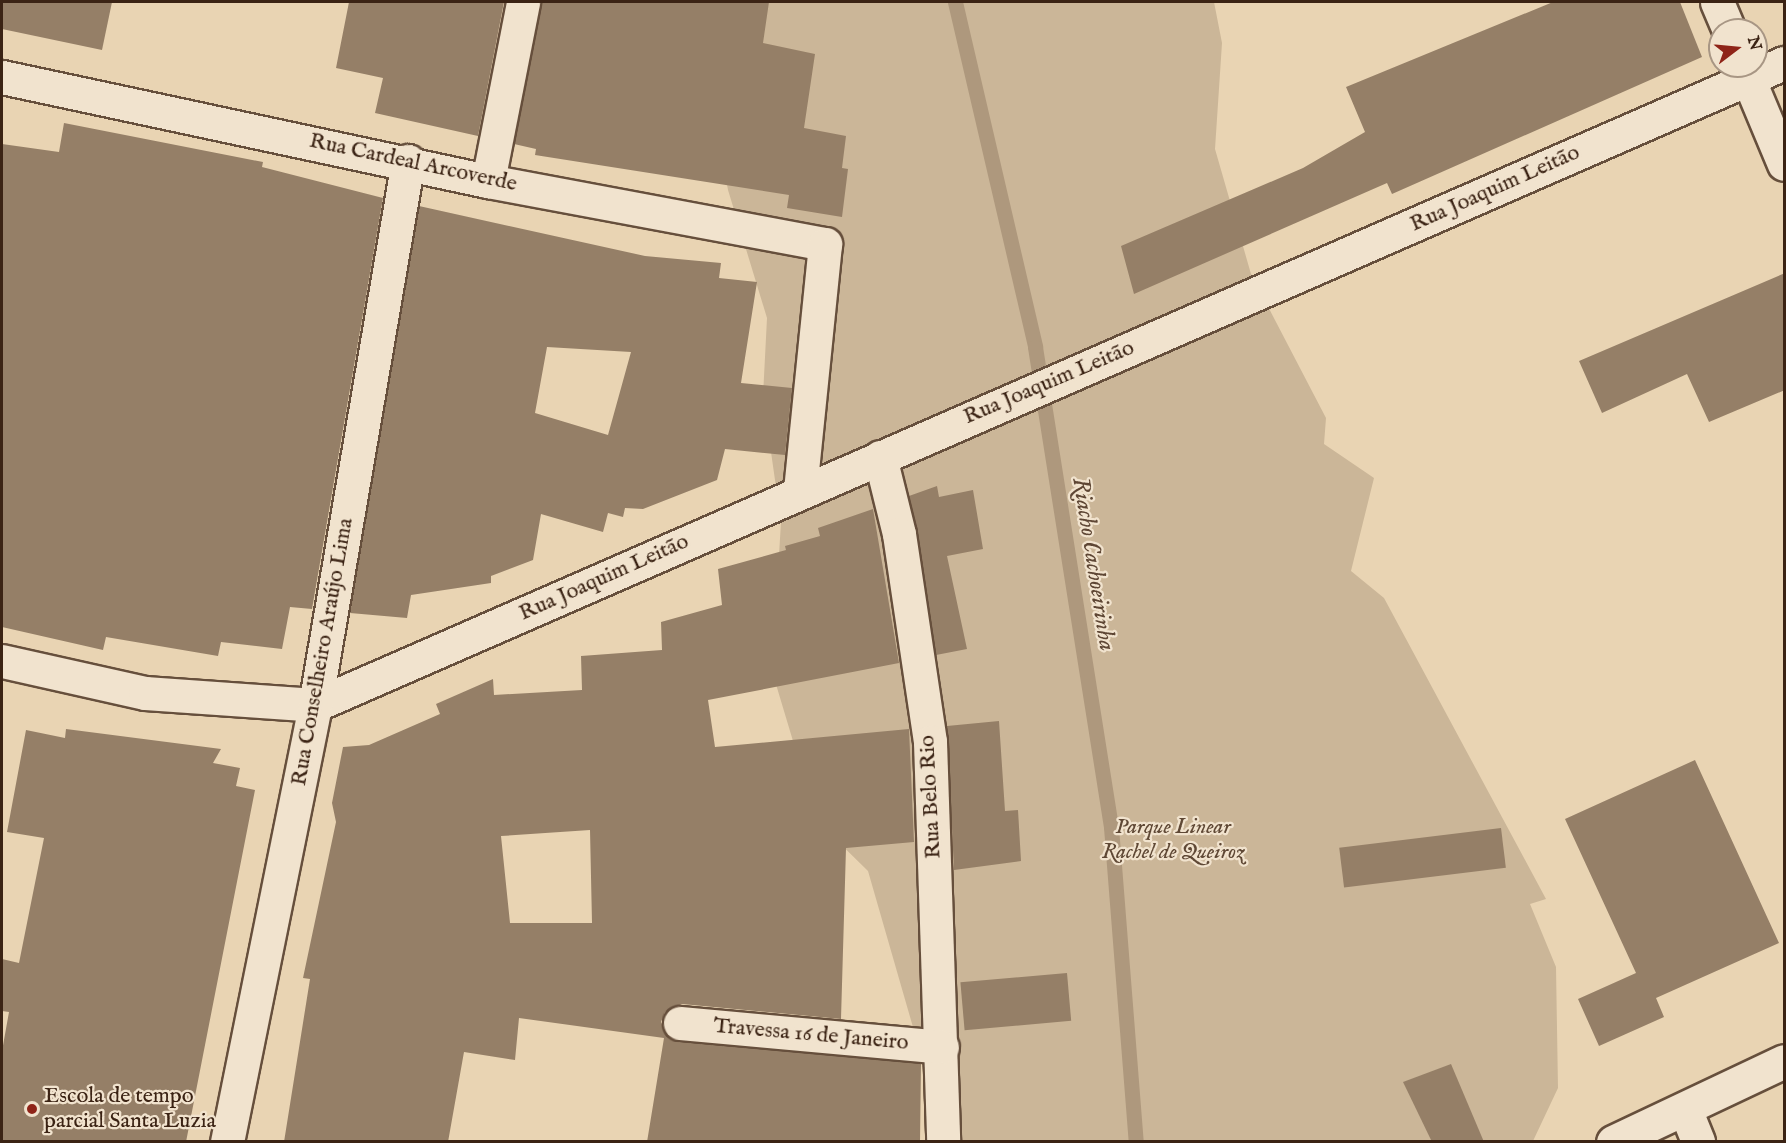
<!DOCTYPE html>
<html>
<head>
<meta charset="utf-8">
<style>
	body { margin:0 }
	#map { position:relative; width:1786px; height:1143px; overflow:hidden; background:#e9d4b3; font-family:"IM FELL English",serif }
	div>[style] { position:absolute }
	.green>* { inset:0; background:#cbb698 }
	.stream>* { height:15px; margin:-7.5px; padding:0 7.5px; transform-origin:7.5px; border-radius:7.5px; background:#ae987d }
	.building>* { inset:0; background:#957f67; transform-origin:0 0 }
	.roads { filter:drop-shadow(2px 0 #664f3c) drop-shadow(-2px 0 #664f3c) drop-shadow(0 2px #664f3c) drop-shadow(0 -2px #664f3c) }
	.minor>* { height:33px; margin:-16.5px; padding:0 16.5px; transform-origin:16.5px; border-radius:16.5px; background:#f1e3ce }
	.dots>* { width:16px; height:16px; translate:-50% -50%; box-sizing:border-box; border:3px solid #f1e3ce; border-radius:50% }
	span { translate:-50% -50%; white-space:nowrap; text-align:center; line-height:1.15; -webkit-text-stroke:4.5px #f1e3ce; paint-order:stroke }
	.street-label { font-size:22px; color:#3b2314 }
	.park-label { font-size:22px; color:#5f4835; font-style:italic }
	.poi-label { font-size:22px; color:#3b2314 }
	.left { translate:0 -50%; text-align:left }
	.water-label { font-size:24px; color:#5e4634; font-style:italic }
	.frame { position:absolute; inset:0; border:3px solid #3b2314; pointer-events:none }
	.north { position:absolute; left:1708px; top:18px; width:60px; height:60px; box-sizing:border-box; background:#f1e3ce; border:2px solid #a89684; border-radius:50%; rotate:74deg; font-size:16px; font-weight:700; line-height:24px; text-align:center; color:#3b2314 }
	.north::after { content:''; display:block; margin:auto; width:21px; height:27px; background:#8f2418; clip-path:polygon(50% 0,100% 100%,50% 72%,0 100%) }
</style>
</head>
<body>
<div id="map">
	<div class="green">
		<i style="clip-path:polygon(693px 2px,1214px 2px,1222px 43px,1215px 149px,1251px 274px,1326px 418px,1324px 444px,1374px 478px,1351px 571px,1384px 598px,1546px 899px,1530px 904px,1556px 967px,1558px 1088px,1533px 1141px,936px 1141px,936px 1107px,868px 871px,817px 821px,772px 671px,781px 522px,763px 396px,767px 318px,728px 190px)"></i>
	</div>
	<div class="stream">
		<i style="left:955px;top:2px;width:354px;rotate:76.9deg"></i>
		<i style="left:1035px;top:347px;width:486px;rotate:81deg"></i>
		<i style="left:1111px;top:827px;width:316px;rotate:85.5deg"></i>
	</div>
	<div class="building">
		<i style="clip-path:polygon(2px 2px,112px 2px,102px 50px,2px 29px)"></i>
		<i style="clip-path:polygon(349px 2px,504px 2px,478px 136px,375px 113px,383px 78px,336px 68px)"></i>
		<i style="clip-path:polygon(541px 2px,769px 2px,763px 43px,815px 54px,804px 128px,846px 136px,842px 168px,848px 169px,842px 217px,787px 208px,789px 195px,535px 155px,536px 149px,514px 144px)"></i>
		<i style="clip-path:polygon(1553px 2px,1680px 2px,1702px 57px,1392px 194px,1387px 183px,1134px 294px,1121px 246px,1303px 168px,1365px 132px,1346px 87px)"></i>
		<i style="clip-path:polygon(64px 123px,263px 162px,262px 167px,383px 198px,312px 609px,290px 607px,282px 649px,221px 642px,218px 656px,106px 637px,103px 650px,2px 627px,2px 144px,59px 152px)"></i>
		<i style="clip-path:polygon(evenodd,419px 206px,645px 256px,721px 263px,719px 278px,757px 282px,741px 383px,792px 388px,785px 455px,725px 449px,717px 480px,643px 509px,625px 508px,623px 517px,608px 513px,603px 532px,541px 514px,533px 560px,491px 576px,491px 583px,411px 595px,407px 618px,350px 613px,419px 206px,547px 347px,631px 352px,608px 435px,535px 413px,547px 347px)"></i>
		<i style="clip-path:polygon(1785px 273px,1785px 390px,1709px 422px,1687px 374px,1602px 413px,1579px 361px)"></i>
		<i style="clip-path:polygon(937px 486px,939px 497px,973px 490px,983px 549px,947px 556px,967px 649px,936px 655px,909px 496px)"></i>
		<i style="clip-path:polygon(evenodd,873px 509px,899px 663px,708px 700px,715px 747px,909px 729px,914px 842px,846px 848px,841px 1019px,682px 1004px,665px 1012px,661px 1022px,669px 1038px,678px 1042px,921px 1064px,920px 1142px,647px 1142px,664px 1038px,519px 1018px,515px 1060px,464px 1052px,448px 1142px,284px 1142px,310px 979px,303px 978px,336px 822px,332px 803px,343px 747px,369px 745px,440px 714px,436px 704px,493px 679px,494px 695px,582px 690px,581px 656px,662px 650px,661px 622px,722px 605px,718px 569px,786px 550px,785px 546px,820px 536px,818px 528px,873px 509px,590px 830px,592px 923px,510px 923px,501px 836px,590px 830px)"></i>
		<i style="clip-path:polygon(999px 721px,1005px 811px,1018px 810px,1021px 861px,954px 870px,947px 726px)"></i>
		<i style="clip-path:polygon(66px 729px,221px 749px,213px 763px,240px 768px,236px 786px,255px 790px,186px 1142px,2px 1142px,2px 1051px,9px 1012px,2px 1011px,2px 959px,19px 963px,44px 838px,7px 832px,26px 730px,65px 738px)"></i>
		<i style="clip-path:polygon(1695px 760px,1779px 943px,1656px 998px,1664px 1017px,1599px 1046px,1578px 999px,1636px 973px,1565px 819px)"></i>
		<i style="left:1501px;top:828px;width:40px;height:163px;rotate:83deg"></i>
		<i style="left:1067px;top:973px;width:48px;height:107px;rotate:85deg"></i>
		<i style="clip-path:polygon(1451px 1064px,1484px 1142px,1432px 1142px,1403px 1082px)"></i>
	</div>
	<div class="roads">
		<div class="minor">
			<i style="left:1717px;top:2px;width:30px;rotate:67deg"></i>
			<i style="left:1743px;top:66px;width:106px;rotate:67.3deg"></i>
			<i style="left:2px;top:77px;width:497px;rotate:12.1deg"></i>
			<i style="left:488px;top:181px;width:343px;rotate:10.6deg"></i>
			<i style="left:825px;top:244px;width:249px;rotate:95.8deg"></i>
			<i style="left:488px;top:181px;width:182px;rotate:-78.9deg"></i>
			<i style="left:880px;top:457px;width:79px;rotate:76.1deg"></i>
			<i style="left:899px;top:534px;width:210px;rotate:81.5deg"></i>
			<i style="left:930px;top:742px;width:400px;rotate:88.1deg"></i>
			<i style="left:2px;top:661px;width:147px;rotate:12.6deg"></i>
			<i style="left:145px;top:693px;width:170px;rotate:4deg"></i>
			<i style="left:315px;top:705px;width:1603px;rotate:-23.61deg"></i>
			<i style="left:680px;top:1023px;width:263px;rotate:5.2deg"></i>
			<i style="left:1685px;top:1109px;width:35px;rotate:68deg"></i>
			<i style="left:227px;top:1142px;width:446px;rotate:-78.6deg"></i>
			<i style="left:315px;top:705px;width:552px;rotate:-80.3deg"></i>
			<i style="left:1613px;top:1142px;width:189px;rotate:-25.3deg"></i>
		</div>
	</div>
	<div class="dots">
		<i style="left:32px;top:1109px;background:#8f2418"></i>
	</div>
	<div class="street-label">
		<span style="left:413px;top:163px;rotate:12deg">Rua Cardeal Arcoverde</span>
		<span style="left:1495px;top:189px;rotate:-24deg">Rua Joaquim Leitão</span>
		<span style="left:1049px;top:383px;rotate:-23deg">Rua Joaquim Leitão</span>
		<span style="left:604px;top:578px;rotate:-24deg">Rua Joaquim Leitão</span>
		<span style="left:323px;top:652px;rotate:-80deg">Rua Conselheiro Araújo Lima</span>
		<span style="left:931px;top:797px;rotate:-93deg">Rua Belo Rio</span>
		<span style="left:811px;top:1035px;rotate:5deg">Travessa 16 de Janeiro</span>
	</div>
	<div class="park-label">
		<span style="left:1173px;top:840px">Parque Linear<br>Rachel de Queiroz</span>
	</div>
	<div class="poi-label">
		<span class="left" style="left:44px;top:1109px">Escola de tempo<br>parcial Santa Luzia</span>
	</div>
	<div class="water-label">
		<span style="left:1093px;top:564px;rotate:81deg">Riacho Cachoeirinha</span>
	</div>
	<div class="frame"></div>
	<div class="north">N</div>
</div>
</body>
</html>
